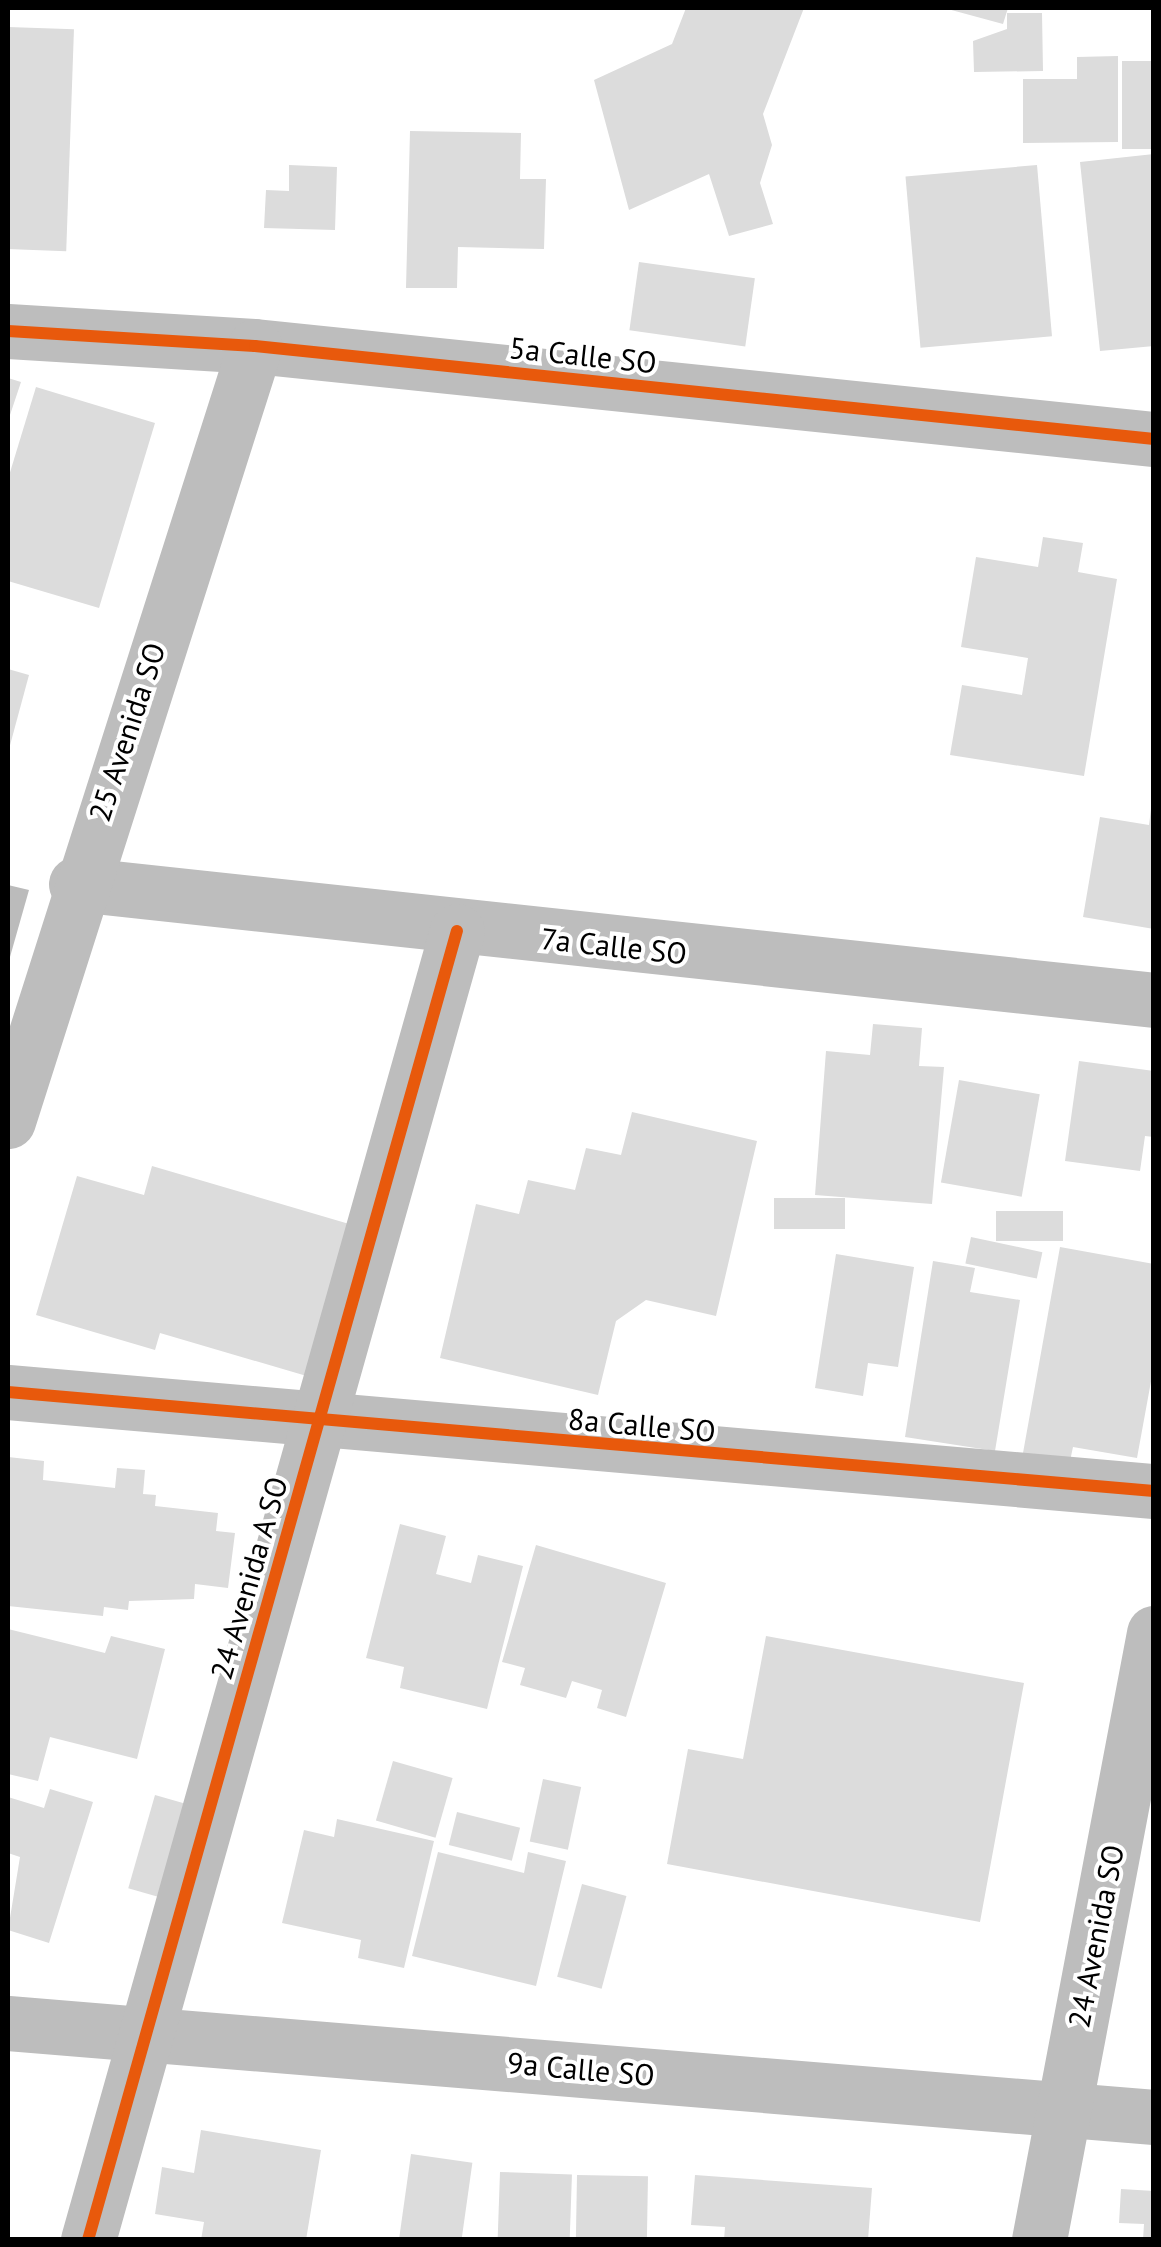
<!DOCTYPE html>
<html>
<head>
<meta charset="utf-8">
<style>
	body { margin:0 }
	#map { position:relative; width:1161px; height:2247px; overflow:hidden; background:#fff; font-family:"PT Sans",sans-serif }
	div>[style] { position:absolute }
	.water>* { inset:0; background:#bbb }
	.building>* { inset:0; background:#dcdcdc; transform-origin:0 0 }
	.minor>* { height:55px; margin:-27.5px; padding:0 27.5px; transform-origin:27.5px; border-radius:27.5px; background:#bdbdbd }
	.tertiary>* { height:55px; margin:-27.5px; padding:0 27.5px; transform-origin:27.5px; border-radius:27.5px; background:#bdbdbd }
	.cycleway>* { height:12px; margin:-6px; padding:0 6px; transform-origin:6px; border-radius:6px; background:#e8590c }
	span { translate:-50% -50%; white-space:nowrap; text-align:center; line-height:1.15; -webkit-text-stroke:8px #fff; paint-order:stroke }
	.street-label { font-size:30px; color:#000 }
	.frame { position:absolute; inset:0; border:10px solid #000; pointer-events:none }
</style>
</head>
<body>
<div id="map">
	<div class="water">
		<i style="clip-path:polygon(8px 885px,29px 890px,8px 964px)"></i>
	</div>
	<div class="building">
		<i style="clip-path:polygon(686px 8px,804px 8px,763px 114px,772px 145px,760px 183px,773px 224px,729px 236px,709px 174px,629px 210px,594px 80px,672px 44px)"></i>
		<i style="clip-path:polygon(944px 8px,1008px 8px,1003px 24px)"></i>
		<i style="clip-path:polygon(1007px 13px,1042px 13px,1043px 71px,974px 72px,973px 41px,1007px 29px)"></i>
		<i style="left:8px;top:27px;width:66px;height:222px;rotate:2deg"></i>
		<i style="clip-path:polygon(1118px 56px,1118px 142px,1023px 143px,1023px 79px,1077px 79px,1077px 57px)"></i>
		<i style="left:1154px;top:61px;width:88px;height:32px;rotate:90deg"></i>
		<i style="clip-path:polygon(410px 131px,521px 133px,520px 179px,546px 179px,544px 249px,458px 247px,457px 288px,406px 288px)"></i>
		<i style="clip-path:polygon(1154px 154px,1154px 346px,1100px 351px,1080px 162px)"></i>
		<i style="clip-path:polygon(289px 165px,337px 167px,335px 230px,264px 228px,266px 190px,289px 191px)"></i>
		<i style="left:1037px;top:165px;width:172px;height:132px;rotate:85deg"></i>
		<i style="left:639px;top:262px;width:117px;height:69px;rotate:8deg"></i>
		<i style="clip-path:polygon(8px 378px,21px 382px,8px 421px)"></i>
		<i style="clip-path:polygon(36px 387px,155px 423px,99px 608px,8px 581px,8px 479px)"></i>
		<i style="clip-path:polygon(1043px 537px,1083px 543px,1078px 572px,1117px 579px,1084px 776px,950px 755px,962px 685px,1022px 695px,1028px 658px,961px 647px,976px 557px,1038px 567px)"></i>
		<i style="clip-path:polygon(8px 669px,29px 675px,9px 749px,8px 749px)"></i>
		<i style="clip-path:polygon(1151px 809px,1154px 929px,1083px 917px,1100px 817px,1149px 825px)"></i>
		<i style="clip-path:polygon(873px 1024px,922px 1028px,919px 1066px,944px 1067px,932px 1204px,815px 1195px,826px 1051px,870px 1055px)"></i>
		<i style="clip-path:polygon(1079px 1061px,1154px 1071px,1154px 1137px,1145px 1136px,1140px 1171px,1065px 1161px)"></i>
		<i style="left:959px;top:1080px;width:82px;height:104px;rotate:10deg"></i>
		<i style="clip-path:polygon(632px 1112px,757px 1141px,716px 1316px,646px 1300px,616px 1321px,598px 1395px,440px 1358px,476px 1204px,519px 1214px,528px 1180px,575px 1190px,586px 1148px,621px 1155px)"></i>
		<i style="clip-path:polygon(152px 1166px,373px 1231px,327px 1382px,160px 1333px,155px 1350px,36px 1315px,77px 1176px,144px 1195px)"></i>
		<i style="left:774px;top:1198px;width:71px;height:31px"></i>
		<i style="left:996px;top:1211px;width:67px;height:30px"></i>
		<i style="left:971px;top:1237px;width:73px;height:27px;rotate:12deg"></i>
		<i style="clip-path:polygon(1060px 1247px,1154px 1264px,1154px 1365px,1137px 1458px,1073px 1447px,1070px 1461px,1023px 1453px)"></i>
		<i style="clip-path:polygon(836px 1254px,914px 1267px,898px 1367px,868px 1363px,863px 1396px,815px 1388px)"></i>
		<i style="clip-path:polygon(933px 1261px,975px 1268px,970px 1292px,1020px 1300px,995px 1451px,905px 1437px)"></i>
		<i style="clip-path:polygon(8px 1457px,44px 1461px,43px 1480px,115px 1488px,117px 1468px,145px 1470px,143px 1494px,156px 1495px,155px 1506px,218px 1513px,216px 1531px,235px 1533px,228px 1588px,195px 1584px,194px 1599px,129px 1601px,128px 1610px,104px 1607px,103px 1616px,8px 1606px)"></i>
		<i style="clip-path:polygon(400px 1524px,446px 1536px,436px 1574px,471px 1583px,478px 1555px,523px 1566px,487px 1709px,400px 1688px,404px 1667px,366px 1658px)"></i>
		<i style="clip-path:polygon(536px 1545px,666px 1583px,626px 1717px,597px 1708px,602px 1690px,572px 1681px,566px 1698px,520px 1685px,525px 1668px,502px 1662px)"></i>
		<i style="clip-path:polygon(8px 1629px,105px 1653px,111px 1636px,165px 1649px,137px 1759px,50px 1737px,38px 1781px,8px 1774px)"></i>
		<i style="clip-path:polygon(766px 1636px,1024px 1683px,980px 1922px,667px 1864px,688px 1749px,743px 1759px)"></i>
		<i style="left:393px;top:1761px;width:62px;height:62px;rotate:16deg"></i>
		<i style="left:543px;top:1779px;width:39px;height:64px;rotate:12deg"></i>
		<i style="clip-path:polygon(50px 1789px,93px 1802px,49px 1943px,8px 1930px,20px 1857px,8px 1853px,8px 1797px,44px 1808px)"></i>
		<i style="left:155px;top:1795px;width:59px;height:97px;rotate:16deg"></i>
		<i style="left:457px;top:1812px;width:65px;height:34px;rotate:14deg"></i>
		<i style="clip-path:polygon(337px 1819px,434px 1841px,404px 1968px,358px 1958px,361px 1940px,282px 1923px,304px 1830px,334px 1837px)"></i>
		<i style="clip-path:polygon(438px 1852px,524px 1873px,528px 1852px,566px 1861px,536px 1986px,412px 1956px)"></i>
		<i style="left:582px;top:1884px;width:46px;height:96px;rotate:15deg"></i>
		<i style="clip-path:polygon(201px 2130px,321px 2150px,306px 2240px,201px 2240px,204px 2222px,155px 2214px,162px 2167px,194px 2173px)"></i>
		<i style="left:411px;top:2154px;width:62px;height:87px;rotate:8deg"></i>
		<i style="left:500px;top:2172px;width:72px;height:68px;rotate:2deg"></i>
		<i style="left:577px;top:2175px;width:71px;height:65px;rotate:1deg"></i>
		<i style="clip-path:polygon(695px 2175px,872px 2188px,868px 2240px,724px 2240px,725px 2227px,691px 2225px)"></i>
		<i style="clip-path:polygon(1121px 2189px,1154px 2191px,1154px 2240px,1143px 2240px,1144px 2224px,1119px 2223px)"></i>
	</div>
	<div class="minor">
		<i style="left:8px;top:331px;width:247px;rotate:3.5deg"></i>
		<i style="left:255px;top:346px;width:904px;rotate:5.91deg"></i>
		<i style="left:76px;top:884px;width:1084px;rotate:6.14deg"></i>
		<i style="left:8px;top:1121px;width:813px;rotate:-72.32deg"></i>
		<i style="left:8px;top:1392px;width:1150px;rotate:4.94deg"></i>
		<i style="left:8px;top:2023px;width:1150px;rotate:4.69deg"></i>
		<i style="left:88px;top:2240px;width:1360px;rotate:-74.26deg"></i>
	</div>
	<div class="tertiary">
		<i style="left:1039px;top:2240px;width:618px;rotate:-79.27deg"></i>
	</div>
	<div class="cycleway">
		<i style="left:8px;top:331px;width:247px;rotate:3.5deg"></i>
		<i style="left:255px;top:346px;width:904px;rotate:5.91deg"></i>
		<i style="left:8px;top:1392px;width:1150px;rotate:4.94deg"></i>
		<i style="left:88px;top:2240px;width:1360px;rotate:-74.26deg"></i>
	</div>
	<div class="street-label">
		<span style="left:583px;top:355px;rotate:6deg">5a Calle SO</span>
		<span style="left:127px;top:732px;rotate:-72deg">25 Avenida SO</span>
		<span style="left:614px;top:946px;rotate:6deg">7a Calle SO</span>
		<span style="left:642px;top:1425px;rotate:5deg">8a Calle SO</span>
		<span style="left:249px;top:1578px;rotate:-74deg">24 Avenida A SO</span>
		<span style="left:1096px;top:1936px;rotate:-79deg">24 Avenida SO</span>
		<span style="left:581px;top:2069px;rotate:5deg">9a Calle SO</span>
	</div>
	<div class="frame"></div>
</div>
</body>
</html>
